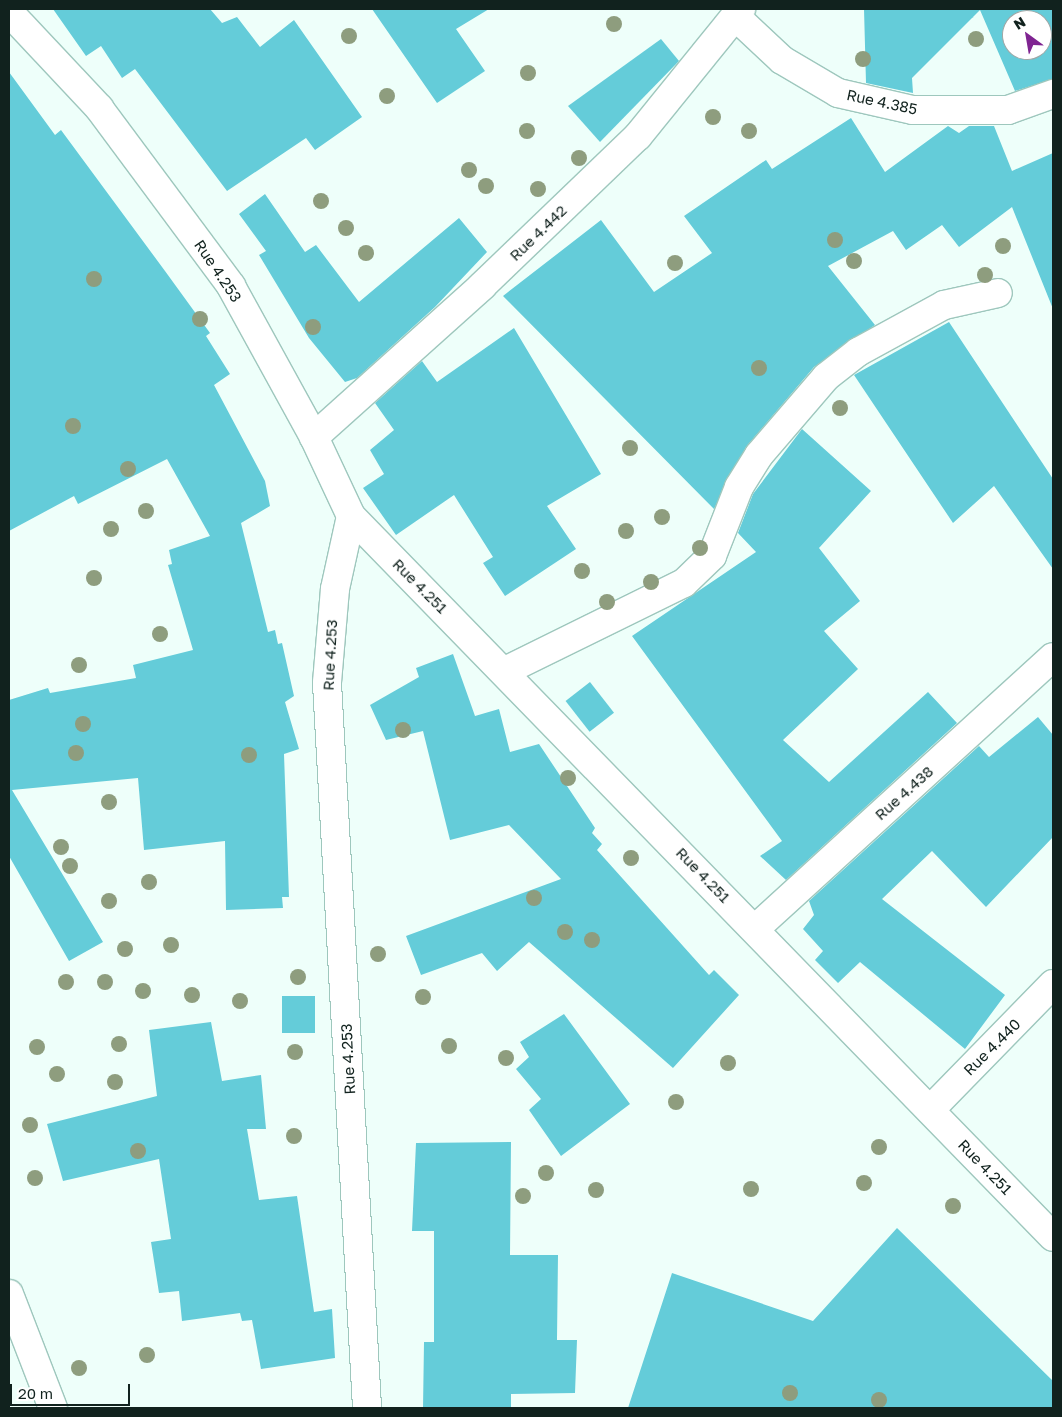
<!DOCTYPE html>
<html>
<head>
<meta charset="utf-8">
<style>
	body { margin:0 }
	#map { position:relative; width:1062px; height:1417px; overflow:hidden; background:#eefffa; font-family:"Golos Text",sans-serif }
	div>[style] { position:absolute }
	.building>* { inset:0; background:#64ccd9; transform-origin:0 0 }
	.roads { filter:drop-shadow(1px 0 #9ec7bd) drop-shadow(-1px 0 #9ec7bd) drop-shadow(0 1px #9ec7bd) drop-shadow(0 -1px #9ec7bd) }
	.minor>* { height:28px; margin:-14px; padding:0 14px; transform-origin:14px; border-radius:14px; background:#fff }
	.highway>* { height:28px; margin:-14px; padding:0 14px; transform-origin:14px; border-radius:14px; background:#fff }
	.trees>* { width:16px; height:16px; margin:-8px; border-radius:50%; background:#8e9d7e }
	span { translate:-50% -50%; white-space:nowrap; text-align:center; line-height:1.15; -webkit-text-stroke:5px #fff; paint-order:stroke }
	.street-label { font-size:15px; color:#11221e }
	.frame { position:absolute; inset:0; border:10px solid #11221e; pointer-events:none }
	.north { position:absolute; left:1002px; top:10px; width:50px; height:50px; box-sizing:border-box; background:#fff; border:1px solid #a0a7a5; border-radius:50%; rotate:328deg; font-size:14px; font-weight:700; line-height:20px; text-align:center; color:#11221e }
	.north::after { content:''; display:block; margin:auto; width:18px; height:22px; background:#7f2491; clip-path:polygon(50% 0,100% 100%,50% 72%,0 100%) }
	.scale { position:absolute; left:10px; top:1384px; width:120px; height:22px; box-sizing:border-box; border:2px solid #11221e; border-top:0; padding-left:6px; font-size:15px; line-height:18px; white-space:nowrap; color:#11221e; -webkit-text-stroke:4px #fff; paint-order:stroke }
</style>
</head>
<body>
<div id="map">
	<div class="building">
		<i style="clip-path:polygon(53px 9px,210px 9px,222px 23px,237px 17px,260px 47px,294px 20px,362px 117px,315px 150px,306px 138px,227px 191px,135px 69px,122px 78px,101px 46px,86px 56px)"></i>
		<i style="clip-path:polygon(372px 9px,489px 9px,456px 29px,485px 71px,437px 103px)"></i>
		<i style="clip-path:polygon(evenodd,864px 9px,1053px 9px,1053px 79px,1015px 91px,980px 10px,912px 78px,913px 93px,866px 83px,864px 9px,1012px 20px,1042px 20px,1042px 50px,1012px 50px,1012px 20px)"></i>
		<i style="clip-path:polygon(661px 39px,679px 61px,600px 142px,568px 106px)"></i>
		<i style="clip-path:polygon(9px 72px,55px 135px,61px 130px,165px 271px,210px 333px,206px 336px,230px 374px,214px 385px,265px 481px,270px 506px,241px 523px,268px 632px,275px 630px,278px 644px,282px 643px,294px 696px,285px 702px,299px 749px,284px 754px,289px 897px,282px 897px,283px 908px,226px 910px,225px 841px,144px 850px,138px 778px,12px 790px,103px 942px,69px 961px,9px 856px,9px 700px,48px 688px,50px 693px,136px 678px,133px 665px,193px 650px,168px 565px,172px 564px,169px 550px,210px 536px,167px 459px,78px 504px,74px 496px,9px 531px)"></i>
		<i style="clip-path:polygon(851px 118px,885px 172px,948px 126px,959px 133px,969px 126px,994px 126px,1012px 171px,1053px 153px,1053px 309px,1012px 207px,959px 247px,942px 225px,906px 250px,893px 231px,828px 266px,875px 325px,814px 367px,746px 447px,714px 509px,503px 296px,601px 220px,654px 292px,712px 253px,684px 216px,766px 160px,772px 169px)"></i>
		<i style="clip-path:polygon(265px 194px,305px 252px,316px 245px,359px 302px,459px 218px,487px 252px,435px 307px,357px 378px,345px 382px,309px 338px,259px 255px,266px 251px,239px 214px)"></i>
		<i style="clip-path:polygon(949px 322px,1053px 479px,1053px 569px,994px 486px,953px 523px,854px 375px)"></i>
		<i style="clip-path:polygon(514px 328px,601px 474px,547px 506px,576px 549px,505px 596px,483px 563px,493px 557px,454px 495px,396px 535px,363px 488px,384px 474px,370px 450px,394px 430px,375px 403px,422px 361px,437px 382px)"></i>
		<i style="clip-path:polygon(802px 429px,871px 491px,819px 548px,860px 601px,824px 631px,858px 669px,783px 740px,829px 782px,928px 692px,957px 723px,786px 880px,760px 856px,782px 841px,632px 636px,756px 552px,738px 533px,753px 494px)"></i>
		<i style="clip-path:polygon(453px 654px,475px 716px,499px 709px,510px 752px,539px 744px,595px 828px,592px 833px,602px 844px,597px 850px,709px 975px,714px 970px,739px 995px,673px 1068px,529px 942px,497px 971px,482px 953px,421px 975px,406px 936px,561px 879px,509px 825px,450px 840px,423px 731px,386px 740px,370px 705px,419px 677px,416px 668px)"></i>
		<i style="left:590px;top:682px;width:39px;height:31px;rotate:52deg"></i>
		<i style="clip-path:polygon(1038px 717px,1053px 735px,1053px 837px,986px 907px,932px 851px,882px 899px,1005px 995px,965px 1049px,860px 962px,838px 983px,815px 960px,823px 951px,803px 929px,814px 915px,809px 901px,979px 746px,989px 757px)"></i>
		<i style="left:282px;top:996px;width:33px;height:37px"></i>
		<i style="clip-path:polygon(564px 1014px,630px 1104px,561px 1156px,529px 1110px,541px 1099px,516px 1069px,529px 1057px,520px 1042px)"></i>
		<i style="clip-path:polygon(211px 1022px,222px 1081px,261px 1075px,266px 1129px,247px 1129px,259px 1200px,297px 1196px,314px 1312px,332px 1309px,335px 1358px,261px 1369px,252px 1320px,242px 1321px,240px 1313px,182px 1321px,179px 1291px,159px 1293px,151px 1242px,171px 1239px,159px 1159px,63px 1181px,47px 1124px,157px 1096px,149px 1030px)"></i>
		<i style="clip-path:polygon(511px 1142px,510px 1255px,558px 1255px,557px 1340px,577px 1340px,575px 1393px,511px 1394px,511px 1408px,423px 1408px,424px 1342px,434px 1342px,434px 1231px,412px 1231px,416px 1143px)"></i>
		<i style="clip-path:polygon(897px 1228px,1053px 1381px,1053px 1408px,628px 1408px,672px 1273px,813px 1321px)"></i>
	</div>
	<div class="roads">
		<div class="minor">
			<i style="left:9px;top:12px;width:132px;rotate:46.8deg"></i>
			<i style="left:99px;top:108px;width:222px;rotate:53.4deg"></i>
			<i style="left:231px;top:286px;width:172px;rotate:61.2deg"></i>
			<i style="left:314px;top:437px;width:87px;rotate:64.9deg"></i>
			<i style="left:351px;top:516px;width:75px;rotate:102.4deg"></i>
			<i style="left:335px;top:589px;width:94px;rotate:94.9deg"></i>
			<i style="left:327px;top:683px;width:726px;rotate:86.84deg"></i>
			<i style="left:735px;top:16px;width:64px;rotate:43.1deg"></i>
			<i style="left:782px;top:60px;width:65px;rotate:30.5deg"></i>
			<i style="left:838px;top:93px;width:77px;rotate:12.8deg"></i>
			<i style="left:913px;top:110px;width:95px"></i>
			<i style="left:1008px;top:110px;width:48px;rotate:-19.6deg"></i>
			<i style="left:314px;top:437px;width:226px;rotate:-41.9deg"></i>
			<i style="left:482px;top:286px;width:216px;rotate:-43.9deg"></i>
			<i style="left:638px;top:136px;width:164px;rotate:-51deg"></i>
			<i style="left:351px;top:516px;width:1006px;rotate:45.76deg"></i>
			<i style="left:505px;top:671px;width:199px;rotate:-26.2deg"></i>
			<i style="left:684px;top:583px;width:39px;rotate:-44deg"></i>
			<i style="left:712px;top:556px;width:74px;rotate:-68.6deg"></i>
			<i style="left:739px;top:487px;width:38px;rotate:-58deg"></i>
			<i style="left:759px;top:455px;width:103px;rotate:-49.3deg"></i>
			<i style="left:826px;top:377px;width:41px;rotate:-38deg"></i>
			<i style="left:858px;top:352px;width:98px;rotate:-28.7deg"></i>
			<i style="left:944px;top:305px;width:55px;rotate:-12.5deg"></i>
			<i style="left:755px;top:929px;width:403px;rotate:-42.4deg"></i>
			<i style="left:930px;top:1110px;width:176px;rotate:-45.7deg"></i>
		</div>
		<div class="highway">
			<i style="left:9px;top:1294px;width:122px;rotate:68.9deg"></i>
		</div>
	</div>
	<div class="trees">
		<i style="left:614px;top:24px"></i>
		<i style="left:349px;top:36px"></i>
		<i style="left:976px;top:39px"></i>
		<i style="left:863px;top:59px"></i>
		<i style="left:528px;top:73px"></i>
		<i style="left:387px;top:96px"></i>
		<i style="left:713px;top:117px"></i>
		<i style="left:527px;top:131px"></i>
		<i style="left:749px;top:131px"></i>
		<i style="left:579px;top:158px"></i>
		<i style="left:469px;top:170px"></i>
		<i style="left:486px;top:186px"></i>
		<i style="left:538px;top:189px"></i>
		<i style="left:321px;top:201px"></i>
		<i style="left:346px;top:228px"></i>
		<i style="left:835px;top:240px"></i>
		<i style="left:1003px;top:246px"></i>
		<i style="left:366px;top:253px"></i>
		<i style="left:854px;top:261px"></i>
		<i style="left:675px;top:263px"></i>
		<i style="left:985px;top:275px"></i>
		<i style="left:94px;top:279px"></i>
		<i style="left:200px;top:319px"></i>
		<i style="left:313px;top:327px"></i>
		<i style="left:759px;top:368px"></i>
		<i style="left:840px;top:408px"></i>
		<i style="left:73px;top:426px"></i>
		<i style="left:630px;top:448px"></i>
		<i style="left:128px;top:469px"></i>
		<i style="left:146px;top:511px"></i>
		<i style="left:662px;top:517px"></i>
		<i style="left:111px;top:529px"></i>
		<i style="left:626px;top:531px"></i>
		<i style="left:700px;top:548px"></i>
		<i style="left:582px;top:571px"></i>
		<i style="left:94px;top:578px"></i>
		<i style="left:651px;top:582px"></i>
		<i style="left:607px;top:602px"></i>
		<i style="left:160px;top:634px"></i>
		<i style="left:79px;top:665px"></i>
		<i style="left:83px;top:724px"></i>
		<i style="left:403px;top:730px"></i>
		<i style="left:76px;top:753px"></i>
		<i style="left:249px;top:755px"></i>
		<i style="left:568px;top:778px"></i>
		<i style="left:109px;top:802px"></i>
		<i style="left:61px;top:847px"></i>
		<i style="left:631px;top:858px"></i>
		<i style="left:70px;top:866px"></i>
		<i style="left:149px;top:882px"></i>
		<i style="left:534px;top:898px"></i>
		<i style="left:109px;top:901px"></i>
		<i style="left:565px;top:932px"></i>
		<i style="left:592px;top:940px"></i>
		<i style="left:171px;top:945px"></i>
		<i style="left:125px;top:949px"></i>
		<i style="left:378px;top:954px"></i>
		<i style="left:298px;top:977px"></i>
		<i style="left:66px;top:982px"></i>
		<i style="left:105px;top:982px"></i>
		<i style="left:143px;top:991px"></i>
		<i style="left:192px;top:995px"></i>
		<i style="left:423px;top:997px"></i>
		<i style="left:240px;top:1001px"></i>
		<i style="left:119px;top:1044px"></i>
		<i style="left:449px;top:1046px"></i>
		<i style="left:37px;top:1047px"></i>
		<i style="left:295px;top:1052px"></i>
		<i style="left:506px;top:1058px"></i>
		<i style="left:728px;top:1063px"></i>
		<i style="left:57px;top:1074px"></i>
		<i style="left:115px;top:1082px"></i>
		<i style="left:676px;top:1102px"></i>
		<i style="left:30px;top:1125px"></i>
		<i style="left:294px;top:1136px"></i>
		<i style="left:879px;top:1147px"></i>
		<i style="left:138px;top:1151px"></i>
		<i style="left:546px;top:1173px"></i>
		<i style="left:35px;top:1178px"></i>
		<i style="left:864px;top:1183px"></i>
		<i style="left:751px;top:1189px"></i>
		<i style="left:596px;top:1190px"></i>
		<i style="left:523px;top:1196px"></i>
		<i style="left:953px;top:1206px"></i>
		<i style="left:147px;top:1355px"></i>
		<i style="left:79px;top:1368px"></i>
		<i style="left:790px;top:1393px"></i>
		<i style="left:879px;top:1400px"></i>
	</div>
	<div class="street-label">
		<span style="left:882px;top:102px;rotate:12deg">Rue 4.385</span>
		<span style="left:538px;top:233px;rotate:-44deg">Rue 4.442</span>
		<span style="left:218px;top:271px;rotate:56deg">Rue 4.253</span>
		<span style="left:420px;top:586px;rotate:45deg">Rue 4.251</span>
		<span style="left:330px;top:655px;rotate:-87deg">Rue 4.253</span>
		<span style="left:904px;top:793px;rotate:-42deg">Rue 4.438</span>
		<span style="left:703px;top:875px;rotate:46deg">Rue 4.251</span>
		<span style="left:992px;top:1047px;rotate:-45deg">Rue 4.440</span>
		<span style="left:348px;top:1059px;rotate:-93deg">Rue 4.253</span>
		<span style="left:985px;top:1167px;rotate:46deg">Rue 4.251</span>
	</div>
	<div class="frame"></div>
	<div class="north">N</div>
	<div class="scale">20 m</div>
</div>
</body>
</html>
